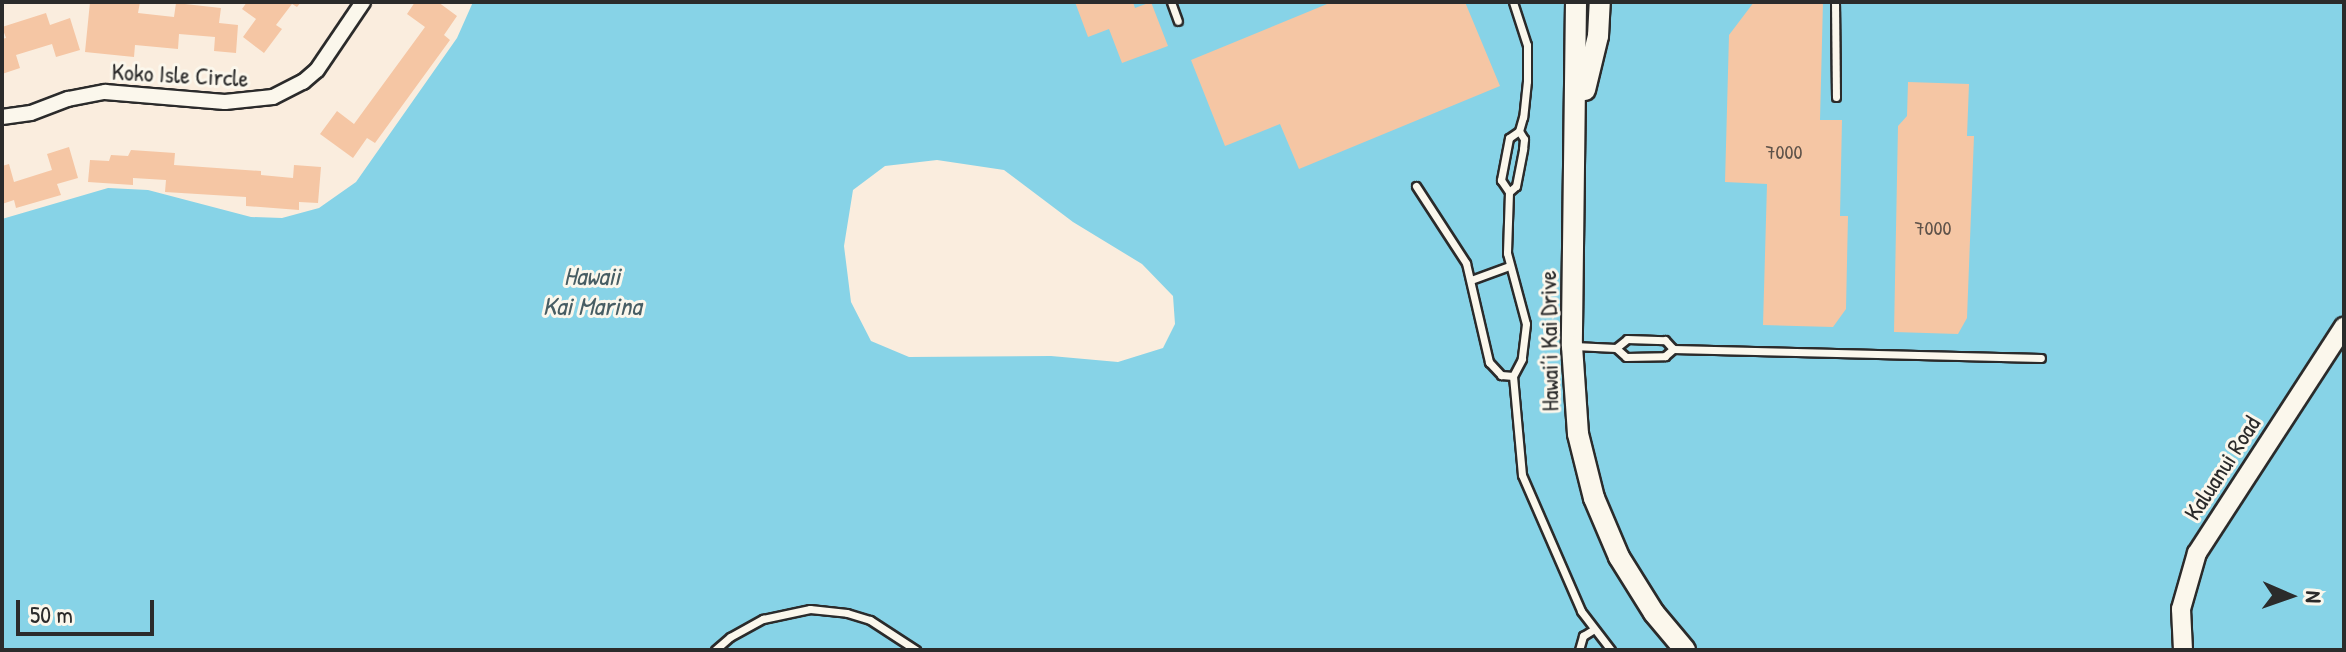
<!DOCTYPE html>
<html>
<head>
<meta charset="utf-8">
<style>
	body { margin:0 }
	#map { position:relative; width:2346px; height:652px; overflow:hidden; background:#faedde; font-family:"Patrick Hand",sans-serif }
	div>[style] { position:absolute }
	.water>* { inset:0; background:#87d3e7 }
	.building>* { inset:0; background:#f5c6a4 }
	.roads { filter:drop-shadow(2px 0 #2b2b2b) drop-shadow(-2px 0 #2b2b2b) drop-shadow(0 2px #2b2b2b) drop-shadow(0 -2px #2b2b2b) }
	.service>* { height:7px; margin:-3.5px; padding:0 3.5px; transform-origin:3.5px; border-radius:3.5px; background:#fbf7ec }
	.minor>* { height:14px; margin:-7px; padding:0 7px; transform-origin:7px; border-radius:7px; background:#fbf7ec }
	.tertiary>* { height:18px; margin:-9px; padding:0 9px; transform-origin:9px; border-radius:9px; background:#fbf7ec }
	.secondary>* { height:20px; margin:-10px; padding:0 10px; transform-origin:10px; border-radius:10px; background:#fbf7ec }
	span { translate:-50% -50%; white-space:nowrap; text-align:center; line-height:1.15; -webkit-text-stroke:6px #fbf7ec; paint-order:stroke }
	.number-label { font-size:20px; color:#5e5249 }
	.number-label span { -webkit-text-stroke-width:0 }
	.street-label { font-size:24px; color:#2b2b2b }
	.water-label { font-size:26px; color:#475d63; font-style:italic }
	.frame { position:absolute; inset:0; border:4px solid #2b2b2b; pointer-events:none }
	.north { position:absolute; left:2250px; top:556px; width:80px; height:80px; -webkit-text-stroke:6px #fbf7ec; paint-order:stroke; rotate:92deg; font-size:22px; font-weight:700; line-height:32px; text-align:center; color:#2b2b2b }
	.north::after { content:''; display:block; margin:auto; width:28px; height:36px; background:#2b2b2b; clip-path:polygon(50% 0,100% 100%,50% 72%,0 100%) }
	.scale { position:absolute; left:16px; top:600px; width:138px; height:36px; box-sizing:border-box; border:4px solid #2b2b2b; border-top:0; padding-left:10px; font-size:24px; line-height:28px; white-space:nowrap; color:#2b2b2b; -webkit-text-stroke:6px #fbf7ec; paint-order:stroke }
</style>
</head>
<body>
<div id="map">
	<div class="water">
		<i style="clip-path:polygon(evenodd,473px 2px,2344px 2px,2344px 650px,2px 650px,2px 219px,108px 188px,148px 190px,251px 217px,282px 218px,319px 208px,356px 182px,457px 38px,473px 2px,937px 160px,1004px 170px,1073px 222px,1142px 264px,1173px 296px,1175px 324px,1163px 348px,1118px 362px,1051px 356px,909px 357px,871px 341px,851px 302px,844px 246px,853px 190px,885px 166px,937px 160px)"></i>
	</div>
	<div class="building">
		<i style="clip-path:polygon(90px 2px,140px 2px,138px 13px,174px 17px,176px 3px,221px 8px,219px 23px,238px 25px,236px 53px,214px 51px,215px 37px,179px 34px,178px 49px,135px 45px,134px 57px,85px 52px)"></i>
		<i style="clip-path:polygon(247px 2px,301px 2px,297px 7px,292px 4px,276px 25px,282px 29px,264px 53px,243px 37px,256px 19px,242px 9px)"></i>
		<i style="clip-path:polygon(415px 2px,438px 2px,457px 16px,444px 35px,450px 40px,375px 143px,367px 138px,353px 158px,320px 134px,337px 111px,354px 124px,425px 27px,407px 14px)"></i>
		<i style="clip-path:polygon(1075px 2px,1133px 2px,1135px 8px,1151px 2px,1168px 46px,1122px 63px,1109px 29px,1088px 37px)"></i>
		<i style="clip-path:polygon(1332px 2px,1465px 2px,1500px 86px,1299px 169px,1280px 124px,1225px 146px,1191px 60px)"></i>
		<i style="clip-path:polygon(1754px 2px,1823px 2px,1820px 120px,1842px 120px,1840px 216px,1848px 216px,1846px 309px,1833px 327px,1763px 325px,1767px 184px,1725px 182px,1729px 35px)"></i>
		<i style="clip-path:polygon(46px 13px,50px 25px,70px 18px,80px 50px,56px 57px,52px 44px,16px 55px,20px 68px,2px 74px,2px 39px,6px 38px,2px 27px)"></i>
		<i style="clip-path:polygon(1908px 82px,1969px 84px,1967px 136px,1974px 136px,1967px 318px,1958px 334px,1894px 332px,1898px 126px,1907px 116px)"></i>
		<i style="clip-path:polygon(69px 147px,78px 178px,57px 184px,61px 195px,16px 208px,14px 200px,2px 204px,2px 166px,9px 164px,14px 182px,52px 170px,47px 154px)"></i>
		<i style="clip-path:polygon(131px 150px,175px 153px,174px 165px,261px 171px,261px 175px,293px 178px,294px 165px,321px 167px,318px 203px,299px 202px,299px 210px,246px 206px,246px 197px,165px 192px,166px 180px,133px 178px,133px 185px,88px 182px,90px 160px,109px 161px,111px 155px,128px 156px)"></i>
	</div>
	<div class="roads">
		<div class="service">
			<i style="left:1171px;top:2px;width:20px;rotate:70deg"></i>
			<i style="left:1513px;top:2px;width:45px;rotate:72deg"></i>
			<i style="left:1527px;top:45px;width:36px;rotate:90deg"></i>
			<i style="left:1527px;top:81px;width:36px;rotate:96deg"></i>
			<i style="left:1523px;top:117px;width:15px;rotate:106deg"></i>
			<i style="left:1519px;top:131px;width:12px;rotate:145deg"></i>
			<i style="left:1509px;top:138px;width:43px;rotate:100.8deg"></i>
			<i style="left:1501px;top:180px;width:14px;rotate:56deg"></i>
			<i style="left:1509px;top:192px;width:61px;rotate:91.9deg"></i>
			<i style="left:1507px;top:253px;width:73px;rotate:75deg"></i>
			<i style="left:1526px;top:324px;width:35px;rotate:97deg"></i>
			<i style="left:1522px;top:359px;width:19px;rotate:118deg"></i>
			<i style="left:1513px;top:376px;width:99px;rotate:84.8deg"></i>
			<i style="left:1522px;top:475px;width:148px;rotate:66.5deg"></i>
			<i style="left:1581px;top:611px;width:49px;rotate:52.4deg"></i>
			<i style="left:1835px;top:2px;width:95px;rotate:89.4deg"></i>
			<i style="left:1416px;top:186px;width:92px;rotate:57deg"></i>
			<i style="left:1466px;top:263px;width:102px;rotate:76.9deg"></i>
			<i style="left:1489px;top:362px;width:18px;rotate:47deg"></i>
			<i style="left:1501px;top:375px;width:12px;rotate:5deg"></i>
			<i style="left:1509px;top:192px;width:9px;rotate:-41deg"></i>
			<i style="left:1516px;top:186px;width:38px;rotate:-79deg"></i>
			<i style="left:1523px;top:149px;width:10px;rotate:-84deg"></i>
			<i style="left:1524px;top:139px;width:9px;rotate:-122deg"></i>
			<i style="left:1471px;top:280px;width:40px;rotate:-20.2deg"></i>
			<i style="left:1574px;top:346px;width:42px;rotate:2.7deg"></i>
			<i style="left:1616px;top:348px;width:13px;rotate:42deg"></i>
			<i style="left:1626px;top:357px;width:39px;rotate:-1deg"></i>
			<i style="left:1665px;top:356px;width:11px;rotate:-41deg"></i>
			<i style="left:1673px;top:349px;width:368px;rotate:1.4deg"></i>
			<i style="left:1616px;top:348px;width:14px;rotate:-39deg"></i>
			<i style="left:1627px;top:339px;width:38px;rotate:2deg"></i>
			<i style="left:1665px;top:340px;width:12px;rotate:48deg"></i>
			<i style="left:715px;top:650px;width:20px;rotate:-41deg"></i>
			<i style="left:730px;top:637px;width:38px;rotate:-29deg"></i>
			<i style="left:763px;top:619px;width:48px;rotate:-12deg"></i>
			<i style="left:810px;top:609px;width:37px;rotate:6deg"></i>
			<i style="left:847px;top:613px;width:24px;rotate:17deg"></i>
			<i style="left:870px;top:620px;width:55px;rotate:33.1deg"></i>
			<i style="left:1579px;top:650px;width:15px;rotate:-74deg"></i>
			<i style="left:1583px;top:636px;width:13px;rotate:-32deg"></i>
		</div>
		<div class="minor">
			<i style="left:2px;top:117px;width:29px;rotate:-8deg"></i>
			<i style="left:31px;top:113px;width:40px;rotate:-21deg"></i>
			<i style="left:68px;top:99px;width:38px;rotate:-11deg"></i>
			<i style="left:105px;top:92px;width:120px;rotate:4.8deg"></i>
			<i style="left:225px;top:102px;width:48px;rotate:-5.9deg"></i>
			<i style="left:273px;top:97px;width:34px;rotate:-27deg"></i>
			<i style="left:303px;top:82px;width:18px;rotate:-41deg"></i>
			<i style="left:317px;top:70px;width:82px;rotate:-55.9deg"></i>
		</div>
		<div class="tertiary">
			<i style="left:2183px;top:650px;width:41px;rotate:-92.8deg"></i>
			<i style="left:2181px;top:609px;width:58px;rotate:-74.1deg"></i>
			<i style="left:2197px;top:553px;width:270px;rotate:-57deg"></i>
		</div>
		<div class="secondary">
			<i style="left:1576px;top:2px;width:344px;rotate:90.7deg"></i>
			<i style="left:1572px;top:346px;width:88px;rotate:86.1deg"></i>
			<i style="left:1578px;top:434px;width:66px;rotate:76deg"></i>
			<i style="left:1594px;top:498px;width:64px;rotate:67deg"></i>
			<i style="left:1619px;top:557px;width:66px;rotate:58deg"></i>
			<i style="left:1654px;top:613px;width:48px;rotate:50deg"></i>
			<i style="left:1585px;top:90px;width:56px;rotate:-76.5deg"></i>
			<i style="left:1598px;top:36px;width:34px;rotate:-87deg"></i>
		</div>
	</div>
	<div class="number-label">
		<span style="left:1784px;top:151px">7000</span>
		<span style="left:1933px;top:227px">7000</span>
	</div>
	<div class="street-label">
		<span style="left:180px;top:75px;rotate:3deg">Koko Isle Circle</span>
		<span style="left:1549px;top:341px;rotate:-91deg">Hawai’i Kai Drive</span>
		<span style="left:2222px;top:468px;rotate:-57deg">Kaluanui Road</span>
	</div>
	<div class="water-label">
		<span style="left:592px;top:291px">Hawaii<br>Kai Marina</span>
	</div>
	<div class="frame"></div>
	<div class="north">N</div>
	<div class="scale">50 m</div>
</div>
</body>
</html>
